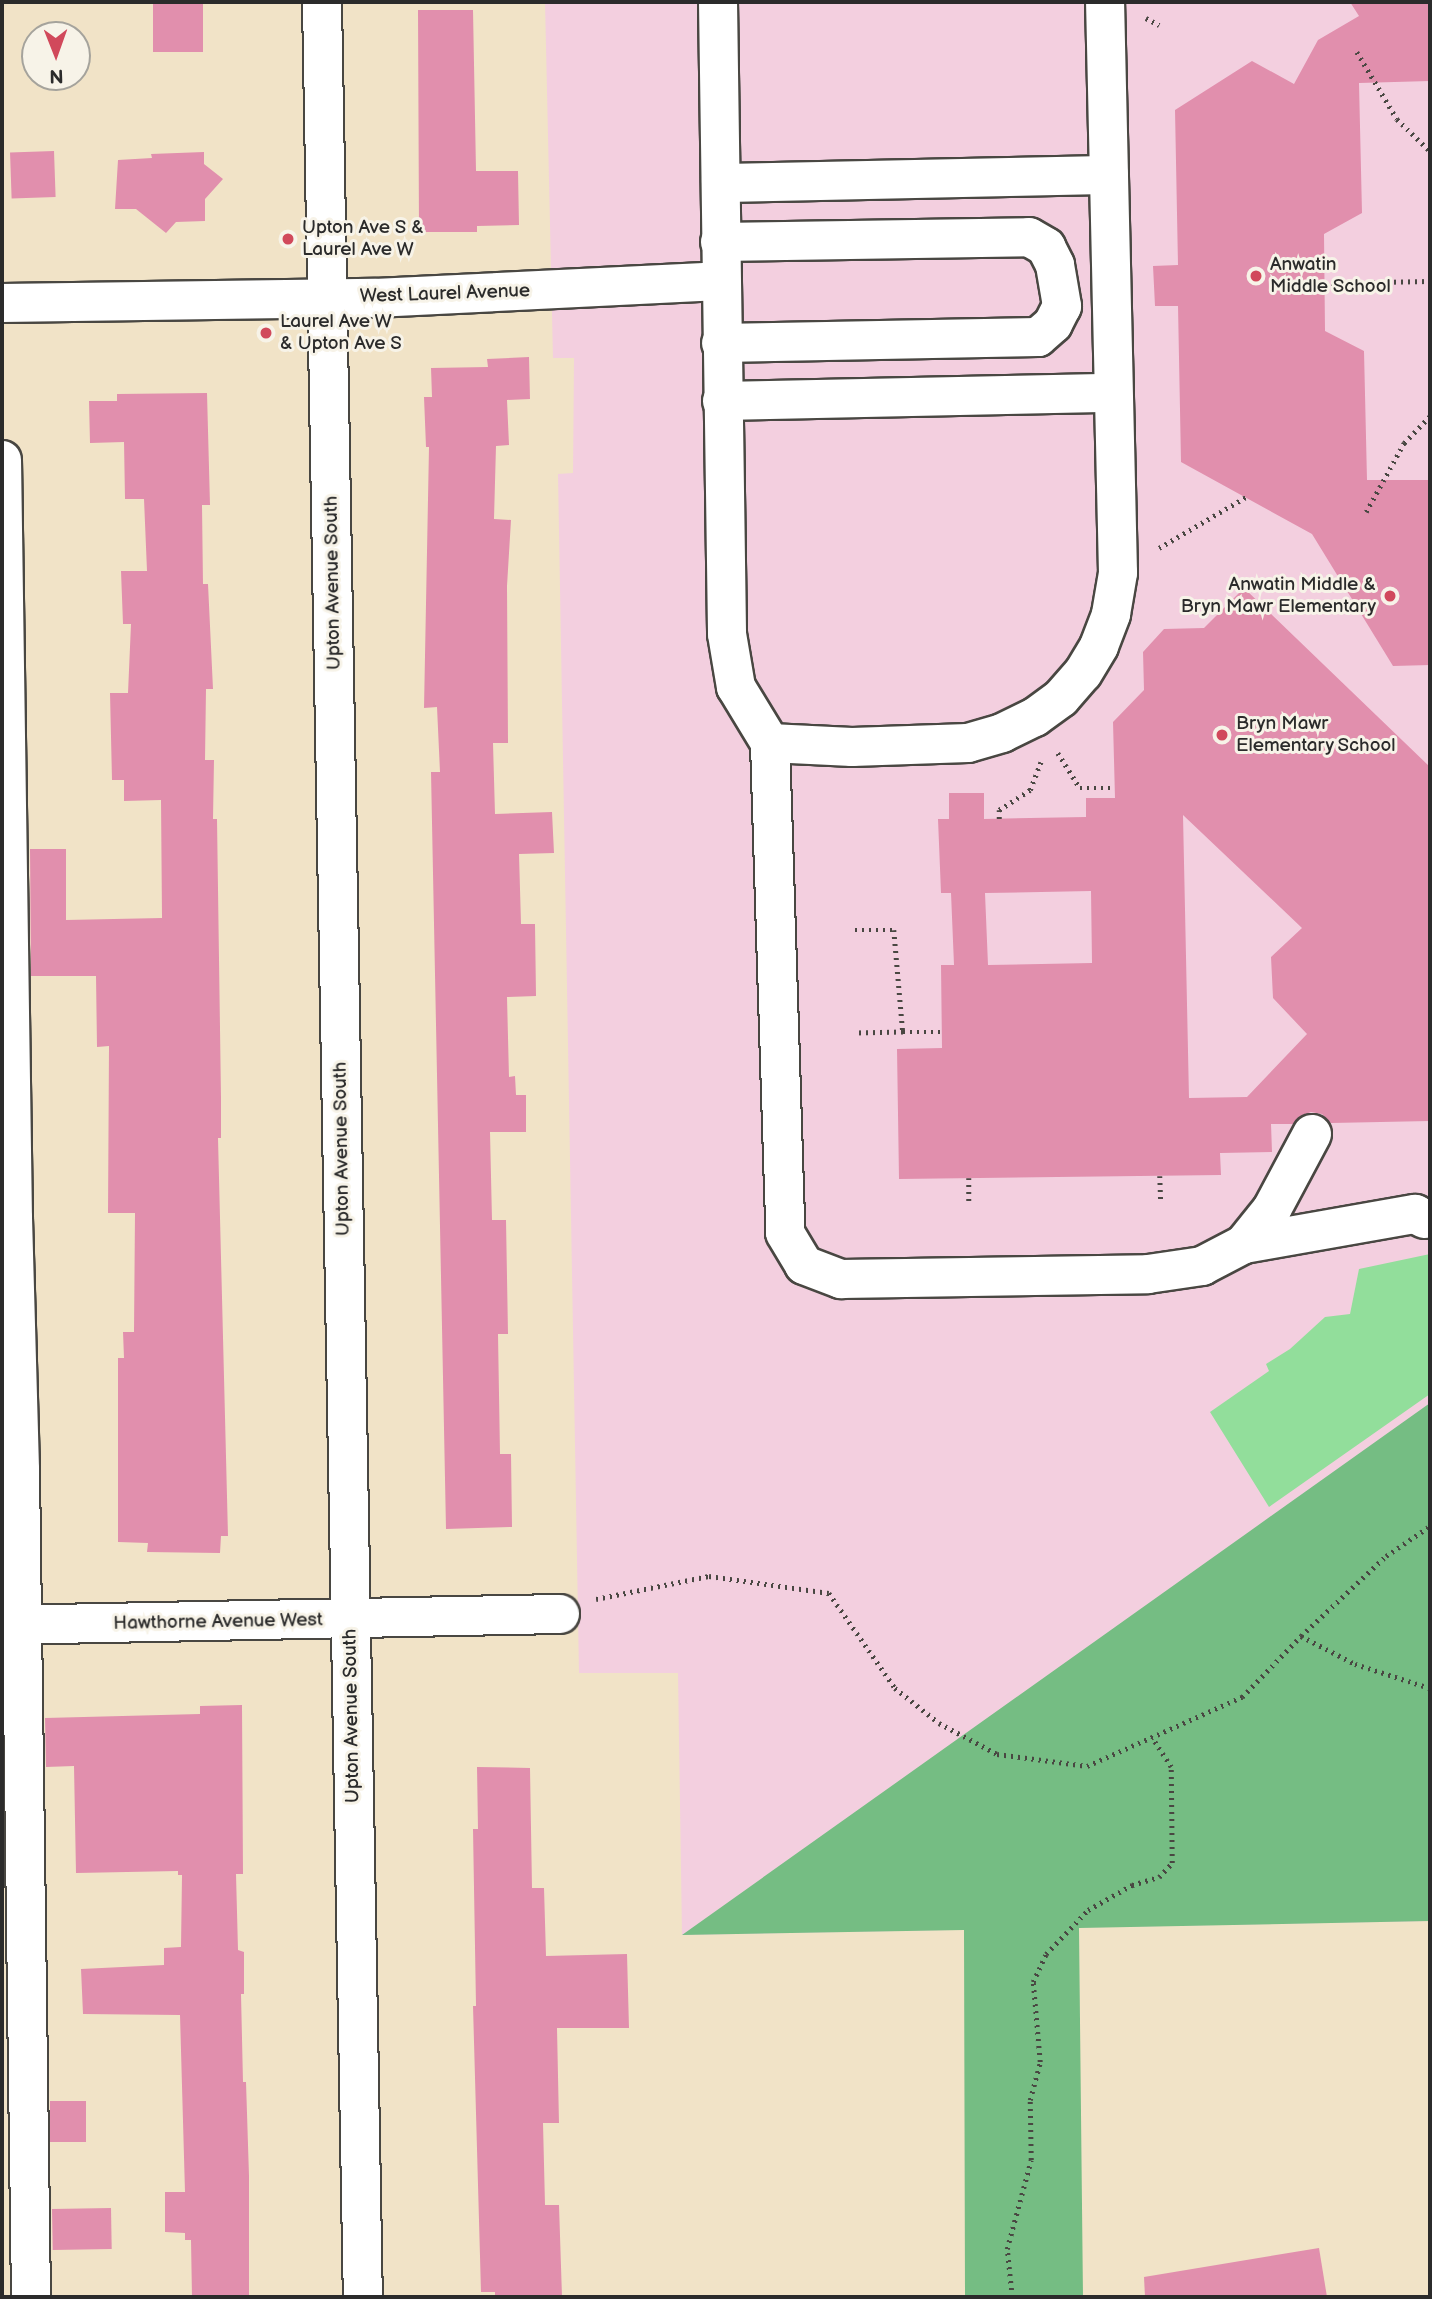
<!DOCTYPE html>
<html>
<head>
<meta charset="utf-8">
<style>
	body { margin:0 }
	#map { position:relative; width:1432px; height:2299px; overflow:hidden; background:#f1e3c7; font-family:"Balsamiq Sans",sans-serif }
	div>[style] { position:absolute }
	.built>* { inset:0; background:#f3cfdf }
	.green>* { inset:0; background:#92de9b }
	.forest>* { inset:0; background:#75bd83 }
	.building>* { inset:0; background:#e18fad; transform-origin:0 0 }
	.path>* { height:4.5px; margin-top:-2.25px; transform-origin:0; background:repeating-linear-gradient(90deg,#494742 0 2px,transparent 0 7px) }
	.roads { filter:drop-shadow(2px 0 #494742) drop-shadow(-2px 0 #494742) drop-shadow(0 2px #494742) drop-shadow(0 -2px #494742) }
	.minor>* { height:38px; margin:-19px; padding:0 19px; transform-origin:19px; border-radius:19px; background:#fff }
	.dots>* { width:19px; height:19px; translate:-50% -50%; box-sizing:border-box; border:4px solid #f7f3e8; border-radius:50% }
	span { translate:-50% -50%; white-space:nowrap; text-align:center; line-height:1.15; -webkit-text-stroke:6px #f7f3e8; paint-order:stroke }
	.poi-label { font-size:19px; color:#2b2b2b }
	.left { translate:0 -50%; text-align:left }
	.right { translate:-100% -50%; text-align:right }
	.street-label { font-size:19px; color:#2b2b2b }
	.frame { position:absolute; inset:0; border:4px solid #2b2b2b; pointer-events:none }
	.north { position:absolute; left:21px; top:21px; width:70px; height:70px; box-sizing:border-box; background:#f7f3e8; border:2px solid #a5a39c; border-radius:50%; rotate:179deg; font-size:19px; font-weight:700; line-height:28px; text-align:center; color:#2b2b2b }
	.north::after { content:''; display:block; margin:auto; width:24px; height:32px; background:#d1495b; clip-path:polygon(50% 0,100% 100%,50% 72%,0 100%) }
</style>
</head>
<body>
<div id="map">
	<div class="built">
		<i style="clip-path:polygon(545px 2px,1430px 2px,1430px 1921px,682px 1935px,678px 1673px,579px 1673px,558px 474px,573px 473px,574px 358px,553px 358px)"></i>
	</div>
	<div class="green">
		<i style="clip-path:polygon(1430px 1254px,1430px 1394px,1269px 1507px,1210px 1412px,1269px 1371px,1266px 1364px,1290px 1349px,1325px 1317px,1350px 1314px,1359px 1269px)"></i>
	</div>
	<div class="forest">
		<i style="clip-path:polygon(1430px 1403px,1430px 1921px,1079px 1928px,1083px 2297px,965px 2297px,964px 1930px,682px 1935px)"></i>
	</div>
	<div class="building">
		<i style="left:153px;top:2px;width:50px;height:50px"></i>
		<i style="clip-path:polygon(1350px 2px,1430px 2px,1430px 81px,1359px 83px,1362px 213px,1324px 234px,1325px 331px,1364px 351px,1367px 480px,1430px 480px,1430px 665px,1393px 666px,1312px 534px,1181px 462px,1178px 306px,1155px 306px,1153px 266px,1178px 265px,1175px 110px,1252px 61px,1294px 84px,1318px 40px,1359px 16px)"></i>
		<i style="clip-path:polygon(418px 10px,473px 10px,476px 171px,518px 171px,519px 225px,477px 226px,477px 232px,419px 232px)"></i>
		<i style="left:54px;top:151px;width:46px;height:44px;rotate:88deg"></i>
		<i style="clip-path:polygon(204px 152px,204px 164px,223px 179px,205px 199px,205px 221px,176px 222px,166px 233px,136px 209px,115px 209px,118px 160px,152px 158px,151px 154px)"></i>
		<i style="clip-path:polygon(529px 357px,530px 399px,507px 400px,509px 445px,496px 446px,494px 519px,511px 520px,507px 586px,508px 743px,493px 743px,495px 814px,552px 812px,554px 853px,519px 854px,521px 924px,535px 924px,536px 996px,507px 997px,509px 1077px,515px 1076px,516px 1095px,526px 1095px,526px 1132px,490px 1132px,492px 1220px,506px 1220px,508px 1334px,498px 1334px,500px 1454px,511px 1454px,512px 1527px,446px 1529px,431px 772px,440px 772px,437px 707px,424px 708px,429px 447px,426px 447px,424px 397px,432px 397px,431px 368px,488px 367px,487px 359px)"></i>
		<i style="clip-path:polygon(207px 393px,210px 505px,202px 505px,203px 584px,208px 584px,213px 689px,206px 689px,205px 760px,214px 760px,213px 819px,217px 819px,221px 1098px,221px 1138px,218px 1138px,228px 1536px,221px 1536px,220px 1553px,147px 1552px,148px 1543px,118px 1542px,118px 1358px,124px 1358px,123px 1332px,134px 1332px,135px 1213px,108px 1213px,109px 1046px,97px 1047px,96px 976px,31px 976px,30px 849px,66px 849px,66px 920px,162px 918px,161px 800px,124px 801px,124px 780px,112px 780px,110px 693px,128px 693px,131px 624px,123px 624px,121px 571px,147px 571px,144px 499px,125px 499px,124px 442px,90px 443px,89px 401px,117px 401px,117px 394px)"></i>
		<i style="clip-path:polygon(evenodd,1244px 588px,1430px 767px,1430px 1121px,1331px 1123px,1322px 1114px,1311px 1112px,1300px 1116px,1293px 1124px,1271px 1124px,1272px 1152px,1220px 1153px,1221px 1175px,899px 1179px,897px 1049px,942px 1048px,941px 965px,954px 965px,951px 893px,941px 893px,938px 819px,949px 819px,949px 793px,984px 793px,984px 819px,1086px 817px,1086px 798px,1115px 798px,1113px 722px,1144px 690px,1143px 652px,1164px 629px,1204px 628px,1244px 588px,1183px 815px,1302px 928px,1271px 957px,1273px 998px,1307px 1034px,1247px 1097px,1189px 1098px,1183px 815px,1244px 588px,1091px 891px,1092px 963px,988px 965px,985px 893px,1091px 891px)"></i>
		<i style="clip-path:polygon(242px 1705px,243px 1874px,236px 1874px,238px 1950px,244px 1952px,244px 1994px,241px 1994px,243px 2082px,246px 2082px,249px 2176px,249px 2297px,192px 2297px,191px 2240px,185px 2240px,185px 2233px,165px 2232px,165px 2192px,185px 2192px,180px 2015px,83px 2014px,81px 1969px,164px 1965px,164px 1948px,181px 1947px,182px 1875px,178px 1875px,178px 1871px,76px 1873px,74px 1766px,46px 1767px,45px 1718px,200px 1714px,200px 1706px)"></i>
		<i style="clip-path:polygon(477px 1767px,530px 1768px,532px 1888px,544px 1888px,546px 1956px,627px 1954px,629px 2028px,557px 2028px,559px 2123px,543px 2123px,545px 2205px,559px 2205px,562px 2297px,495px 2297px,495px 2292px,481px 2292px,473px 2006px,476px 2006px,473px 1829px,478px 1829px)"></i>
		<i style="left:50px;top:2101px;width:36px;height:41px"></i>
		<i style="left:111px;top:2208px;width:41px;height:59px;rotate:89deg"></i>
		<i style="clip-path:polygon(1319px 2248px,1327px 2297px,1145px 2297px,1144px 2277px)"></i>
	</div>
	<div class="path">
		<i style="left:1146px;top:18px;width:15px;rotate:28deg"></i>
		<i style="left:1357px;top:52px;width:78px;rotate:59.2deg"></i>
		<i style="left:1397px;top:119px;width:46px;rotate:44.1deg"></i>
		<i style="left:1324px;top:283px;width:106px;rotate:-1.1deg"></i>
		<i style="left:1366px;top:512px;width:79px;rotate:-61.2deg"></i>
		<i style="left:1404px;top:443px;width:37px;rotate:-46deg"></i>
		<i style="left:1159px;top:548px;width:101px;rotate:-30.4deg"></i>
		<i style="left:1058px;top:753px;width:41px;rotate:57.8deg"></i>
		<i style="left:1080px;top:788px;width:34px"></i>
		<i style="left:999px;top:819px;width:9px;rotate:-90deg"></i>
		<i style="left:999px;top:810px;width:37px;rotate:-33deg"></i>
		<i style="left:1030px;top:790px;width:30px;rotate:-69deg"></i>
		<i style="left:855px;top:930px;width:39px"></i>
		<i style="left:894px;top:930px;width:102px;rotate:85deg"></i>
		<i style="left:903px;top:1032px;width:47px;rotate:178.8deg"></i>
		<i style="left:903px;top:1032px;width:39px"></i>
		<i style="left:1160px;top:1176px;width:24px;rotate:88deg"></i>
		<i style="left:969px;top:1178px;width:24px;rotate:90deg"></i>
		<i style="left:596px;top:1599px;width:115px;rotate:-11.5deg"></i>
		<i style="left:709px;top:1576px;width:121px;rotate:8.1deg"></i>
		<i style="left:829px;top:1593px;width:116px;rotate:55.2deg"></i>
		<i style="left:895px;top:1688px;width:56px;rotate:38.5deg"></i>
		<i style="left:939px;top:1723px;width:66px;rotate:28.1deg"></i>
		<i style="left:997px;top:1754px;width:91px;rotate:7.6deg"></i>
		<i style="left:1087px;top:1766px;width:170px;rotate:-24deg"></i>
		<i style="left:1242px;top:1697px;width:85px;rotate:-46deg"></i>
		<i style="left:1301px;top:1636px;width:117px;rotate:-43.3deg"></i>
		<i style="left:1386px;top:1556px;width:53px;rotate:-34.3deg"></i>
		<i style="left:1301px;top:1636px;width:61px;rotate:27.4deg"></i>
		<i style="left:1355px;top:1664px;width:79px;rotate:17.7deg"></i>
		<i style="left:1012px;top:2297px;width:48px;rotate:-95.9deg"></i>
		<i style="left:1007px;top:2249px;width:92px;rotate:-74.9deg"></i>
		<i style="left:1031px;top:2160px;width:60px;rotate:-91deg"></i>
		<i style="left:1030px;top:2100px;width:39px;rotate:-75deg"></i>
		<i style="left:1040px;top:2062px;width:80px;rotate:-95deg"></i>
		<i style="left:1033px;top:1982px;width:31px;rotate:-65deg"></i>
		<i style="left:1046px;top:1954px;width:61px;rotate:-46.3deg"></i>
		<i style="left:1088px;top:1910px;width:51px;rotate:-29.6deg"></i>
		<i style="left:1132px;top:1885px;width:28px;rotate:-17deg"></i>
		<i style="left:1159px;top:1877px;width:19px;rotate:-47deg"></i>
		<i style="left:1172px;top:1863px;width:96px;rotate:-90.6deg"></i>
		<i style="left:1171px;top:1767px;width:35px;rotate:-123deg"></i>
	</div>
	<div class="roads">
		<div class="minor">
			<i style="left:322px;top:2px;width:2295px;rotate:88.98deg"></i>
			<i style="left:718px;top:2px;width:632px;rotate:89.18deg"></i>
			<i style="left:727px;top:634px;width:54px;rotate:80.4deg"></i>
			<i style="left:736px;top:687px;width:66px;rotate:58.7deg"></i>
			<i style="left:770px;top:743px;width:82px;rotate:2.8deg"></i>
			<i style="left:852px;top:747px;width:116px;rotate:-2deg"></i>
			<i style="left:968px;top:743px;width:35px;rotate:-16deg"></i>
			<i style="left:1002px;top:733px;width:37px;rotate:-26deg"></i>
			<i style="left:1035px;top:717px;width:32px;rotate:-36deg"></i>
			<i style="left:1061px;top:698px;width:33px;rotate:-49deg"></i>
			<i style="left:1083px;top:673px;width:31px;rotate:-59deg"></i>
			<i style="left:1099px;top:646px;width:34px;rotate:-69deg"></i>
			<i style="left:1111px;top:614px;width:42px;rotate:-80.3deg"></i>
			<i style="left:1118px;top:573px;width:571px;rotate:-91.3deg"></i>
			<i style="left:721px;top:183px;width:388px;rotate:-1.2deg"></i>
			<i style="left:720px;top:242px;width:309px;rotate:-0.9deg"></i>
			<i style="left:1029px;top:237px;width:20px;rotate:30deg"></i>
			<i style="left:1046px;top:247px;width:20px;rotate:63deg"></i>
			<i style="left:1055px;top:265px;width:42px;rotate:80.3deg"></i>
			<i style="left:1062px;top:306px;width:20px;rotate:117deg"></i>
			<i style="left:1053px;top:324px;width:20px;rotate:139deg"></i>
			<i style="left:1038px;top:337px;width:317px;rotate:178.9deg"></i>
			<i style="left:2px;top:303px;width:373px;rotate:-0.8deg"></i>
			<i style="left:375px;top:298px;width:345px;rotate:-2.8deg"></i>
			<i style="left:722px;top:401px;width:391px;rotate:-1.2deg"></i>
			<i style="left:2px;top:460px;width:758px;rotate:89.17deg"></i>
			<i style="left:13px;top:1218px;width:252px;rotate:88.4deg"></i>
			<i style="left:20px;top:1470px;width:827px;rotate:89.24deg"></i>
			<i style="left:770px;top:743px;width:490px;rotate:88.2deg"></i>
			<i style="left:785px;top:1233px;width:37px;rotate:59deg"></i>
			<i style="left:804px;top:1265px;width:40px;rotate:21deg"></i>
			<i style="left:841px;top:1279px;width:307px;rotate:-0.9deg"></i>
			<i style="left:1148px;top:1274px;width:55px;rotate:-8.4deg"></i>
			<i style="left:1202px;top:1266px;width:47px;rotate:-27.6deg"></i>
			<i style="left:1244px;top:1244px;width:45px;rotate:-51.3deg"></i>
			<i style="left:1272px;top:1209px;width:85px;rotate:-61.9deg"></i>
			<i style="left:1244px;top:1244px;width:174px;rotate:-10deg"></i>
			<i style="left:1415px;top:1214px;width:11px;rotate:27deg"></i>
			<i style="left:2px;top:1625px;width:558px;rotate:-1.13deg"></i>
		</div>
	</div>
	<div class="dots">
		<i style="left:288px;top:239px;background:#d1495b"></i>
		<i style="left:1256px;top:276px;background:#d1495b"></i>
		<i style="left:266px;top:333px;background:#d1495b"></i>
		<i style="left:1390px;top:596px;background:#d1495b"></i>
		<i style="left:1222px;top:735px;background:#d1495b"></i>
	</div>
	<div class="poi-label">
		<span class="left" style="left:302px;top:239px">Upton Ave S &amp;<br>Laurel Ave W</span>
		<span class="left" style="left:1270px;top:276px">Anwatin<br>Middle School</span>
		<span class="left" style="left:280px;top:333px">Laurel Ave W<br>&amp; Upton Ave S</span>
		<span class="right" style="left:1376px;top:596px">Anwatin Middle &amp;<br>Bryn Mawr Elementary</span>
		<span class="left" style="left:1236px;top:735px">Bryn Mawr<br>Elementary School</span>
	</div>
	<div class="street-label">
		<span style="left:445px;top:294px;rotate:-2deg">West Laurel Avenue</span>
		<span style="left:333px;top:583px;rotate:-91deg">Upton Avenue South</span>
		<span style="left:342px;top:1149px;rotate:-91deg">Upton Avenue South</span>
		<span style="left:218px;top:1622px;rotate:-1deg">Hawthorne Avenue West</span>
		<span style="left:352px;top:1716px;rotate:-91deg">Upton Avenue South</span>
	</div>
	<div class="frame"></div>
	<div class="north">N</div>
</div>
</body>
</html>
